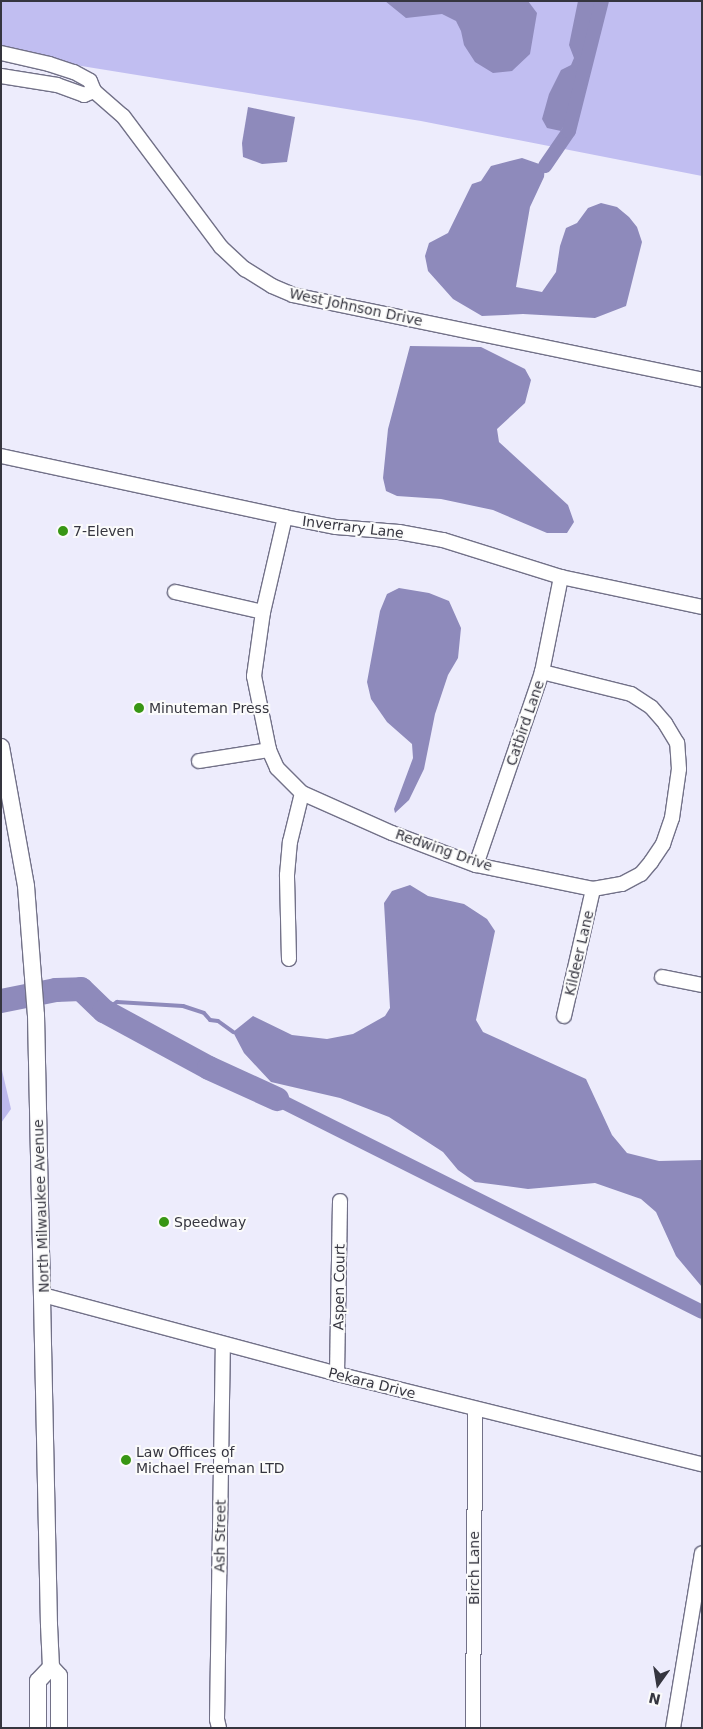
<!DOCTYPE html>
<html>
<head>
<meta charset="utf-8">
<style>
	body { margin:0 }
	#map { position:relative; width:703px; height:1729px; overflow:hidden; background:#edecfc; font-family:"DejaVu Sans",sans-serif }
	div>[style] { position:absolute }
	.green>* { inset:0; background:#c1bef1 }
	.forest>* { inset:0; background:#bdb9ed }
	.water>* { inset:0; background:#8e8abb }
	.stream>* { height:4px; margin:-2px; padding:0 2px; transform-origin:2px; border-radius:2px; background:#8e8abb }
	.canal>* { height:14px; margin:-7px; padding:0 7px; transform-origin:7px; border-radius:7px; background:#8e8abb }
	.river>* { height:24px; margin:-12px; padding:0 12px; transform-origin:12px; border-radius:12px; background:#8e8abb }
	.roads { filter:drop-shadow(1px 0 #727188) drop-shadow(-1px 0 #727188) drop-shadow(0 1px #727188) drop-shadow(0 -1px #727188) }
	.minor>* { height:14px; margin:-7px; padding:0 7px; transform-origin:7px; border-radius:7px; background:#fff }
	.major>* { height:16px; margin:-8px; padding:0 8px; transform-origin:8px; border-radius:8px; background:#fff }
	.dots>* { width:14px; height:14px; translate:-50% -50%; box-sizing:border-box; border:2px solid #fbfbfb; border-radius:50% }
	span { translate:-50% -50%; white-space:nowrap; text-align:center; line-height:1.15; -webkit-text-stroke:4px #fbfbfb; paint-order:stroke }
	.street-label { font-size:14px; color:#35353f }
	.poi-label { font-size:14px; color:#35353f }
	.left { translate:0 -50%; text-align:left }
	.frame { position:absolute; inset:0; border:2px solid #35353f; pointer-events:none }
	.north { position:absolute; left:633px; top:1659px; width:50px; height:50px; -webkit-text-stroke:4px #fbfbfb; paint-order:stroke; rotate:193deg; font-size:14px; font-weight:700; line-height:20px; text-align:center; color:#35353f }
	.north::after { content:''; display:block; margin:auto; width:18px; height:22px; background:#35353f; clip-path:polygon(50% 0,100% 100%,50% 72%,0 100%) }
</style>
</head>
<body>
<div id="map">
	<div class="green">
		<i style="clip-path:polygon(1px 1px,702px 1px,702px 176px,421px 121px,1px 53px)"></i>
	</div>
	<div class="forest">
		<i style="clip-path:polygon(1px 1066px,11px 1109px,1px 1123px)"></i>
	</div>
	<div class="water">
		<i style="clip-path:polygon(385px 1px,528px 1px,537px 13px,530px 54px,512px 71px,493px 73px,475px 62px,464px 45px,461px 31px,456px 21px,442px 14px,406px 18px)"></i>
		<i style="clip-path:polygon(578px 1px,600px 1px,604px 6px,592px 50px,584px 56px,581px 68px,588px 74px,584px 88px,561px 131px,547px 128px,542px 119px,549px 94px,561px 70px,571px 65px,574px 58px,569px 45px)"></i>
		<i style="clip-path:polygon(248px 107px,295px 117px,287px 162px,262px 164px,243px 157px,242px 143px)"></i>
		<i style="clip-path:polygon(522px 158px,545px 166px,544px 177px,530px 207px,516px 287px,542px 292px,556px 272px,560px 246px,566px 228px,577px 223px,588px 208px,601px 203px,617px 207px,629px 217px,637px 227px,642px 242px,626px 306px,595px 318px,523px 314px,482px 316px,453px 299px,428px 271px,425px 256px,429px 243px,448px 233px,472px 184px,481px 181px,491px 166px)"></i>
		<i style="clip-path:polygon(410px 346px,481px 347px,525px 369px,531px 380px,525px 403px,497px 429px,499px 442px,568px 505px,574px 522px,567px 533px,547px 533px,493px 510px,441px 499px,397px 496px,386px 491px,383px 478px,388px 429px)"></i>
		<i style="clip-path:polygon(399px 588px,429px 593px,449px 601px,461px 628px,458px 658px,448px 675px,435px 714px,424px 769px,409px 800px,395px 813px,394px 809px,413px 758px,412px 744px,387px 722px,371px 699px,367px 682px,380px 611px,387px 594px)"></i>
		<i style="clip-path:polygon(410px 885px,428px 896px,464px 904px,487px 919px,495px 931px,476px 1020px,483px 1032px,586px 1079px,612px 1135px,627px 1153px,659px 1161px,702px 1160px,702px 1287px,676px 1256px,656px 1212px,641px 1199px,595px 1183px,528px 1189px,475px 1182px,458px 1170px,443px 1152px,389px 1117px,340px 1098px,271px 1082px,244px 1053px,233px 1032px,253px 1016px,292px 1035px,327px 1039px,353px 1034px,385px 1016px,390px 1008px,384px 903px,392px 891px)"></i>
	</div>
	<div class="stream">
		<i style="left:104px;top:1011px;width:16px;rotate:-35deg"></i>
		<i style="left:117px;top:1002px;width:66px;rotate:3.5deg"></i>
		<i style="left:183px;top:1006px;width:22px;rotate:18deg"></i>
		<i style="left:204px;top:1013px;width:9px;rotate:49deg"></i>
		<i style="left:210px;top:1020px;width:8px;rotate:7deg"></i>
		<i style="left:218px;top:1021px;width:19px;rotate:36deg"></i>
	</div>
	<div class="canal">
		<i style="left:545px;top:166px;width:42px;rotate:-55.6deg"></i>
		<i style="left:569px;top:131px;width:134px;rotate:-75.8deg"></i>
		<i style="left:277px;top:1099px;width:475px;rotate:26.6deg"></i>
	</div>
	<div class="river">
		<i style="left:1px;top:1001px;width:56px;rotate:-11.3deg"></i>
		<i style="left:56px;top:990px;width:25px;rotate:-2deg"></i>
		<i style="left:81px;top:989px;width:32px;rotate:44deg"></i>
		<i style="left:104px;top:1011px;width:119px;rotate:28.5deg"></i>
		<i style="left:209px;top:1068px;width:75px;rotate:24.5deg"></i>
	</div>
	<div class="roads">
		<div class="minor">
			<i style="left:1px;top:53px;width:49px;rotate:12.9deg"></i>
			<i style="left:49px;top:64px;width:26px;rotate:18deg"></i>
			<i style="left:74px;top:72px;width:18px;rotate:29deg"></i>
			<i style="left:90px;top:81px;width:11px;rotate:68deg"></i>
			<i style="left:94px;top:91px;width:38px;rotate:41deg"></i>
			<i style="left:123px;top:116px;width:164px;rotate:53.2deg"></i>
			<i style="left:221px;top:247px;width:33px;rotate:43deg"></i>
			<i style="left:245px;top:269px;width:32px;rotate:32deg"></i>
			<i style="left:272px;top:286px;width:23px;rotate:23deg"></i>
			<i style="left:293px;top:295px;width:418px;rotate:11.7deg"></i>
			<i style="left:1px;top:76px;width:57px;rotate:9.1deg"></i>
			<i style="left:57px;top:85px;width:29px;rotate:20deg"></i>
			<i style="left:84px;top:95px;width:11px;rotate:-22deg"></i>
			<i style="left:1px;top:456px;width:290px;rotate:12.1deg"></i>
			<i style="left:285px;top:517px;width:52px;rotate:11.1deg"></i>
			<i style="left:336px;top:527px;width:63px;rotate:4.5deg"></i>
			<i style="left:399px;top:532px;width:45px;rotate:10.3deg"></i>
			<i style="left:443px;top:540px;width:124px;rotate:17.4deg"></i>
			<i style="left:561px;top:577px;width:144px;rotate:12deg"></i>
			<i style="left:285px;top:517px;width:98px;rotate:103deg"></i>
			<i style="left:263px;top:612px;width:65px;rotate:98deg"></i>
			<i style="left:254px;top:676px;width:76px;rotate:78.5deg"></i>
			<i style="left:269px;top:750px;width:20px;rotate:66deg"></i>
			<i style="left:277px;top:768px;width:35px;rotate:45deg"></i>
			<i style="left:302px;top:793px;width:98px;rotate:24deg"></i>
			<i style="left:392px;top:833px;width:90px;rotate:20.9deg"></i>
			<i style="left:476px;top:865px;width:119px;rotate:11.6deg"></i>
			<i style="left:593px;top:889px;width:29px;rotate:-10deg"></i>
			<i style="left:622px;top:884px;width:21px;rotate:-28deg"></i>
			<i style="left:641px;top:874px;width:16px;rotate:-50deg"></i>
			<i style="left:651px;top:862px;width:22px;rotate:-56deg"></i>
			<i style="left:663px;top:844px;width:28px;rotate:-71deg"></i>
			<i style="left:672px;top:818px;width:49px;rotate:-81.9deg"></i>
			<i style="left:679px;top:769px;width:26px;rotate:-94deg"></i>
			<i style="left:677px;top:743px;width:23px;rotate:-121deg"></i>
			<i style="left:665px;top:723px;width:21px;rotate:-131deg"></i>
			<i style="left:651px;top:707px;width:24px;rotate:-147deg"></i>
			<i style="left:631px;top:694px;width:92px;rotate:-166.1deg"></i>
			<i style="left:175px;top:592px;width:90px;rotate:12.8deg"></i>
			<i style="left:199px;top:761px;width:71px;rotate:-8.9deg"></i>
			<i style="left:476px;top:865px;width:204px;rotate:-71.1deg"></i>
			<i style="left:542px;top:672px;width:97px;rotate:-78.7deg"></i>
			<i style="left:289px;top:959px;width:84px;rotate:-91.4deg"></i>
			<i style="left:287px;top:875px;width:33px;rotate:-85deg"></i>
			<i style="left:290px;top:842px;width:50px;rotate:-76.2deg"></i>
			<i style="left:662px;top:977px;width:41px;rotate:11.3deg"></i>
			<i style="left:564px;top:1016px;width:130px;rotate:-77.1deg"></i>
			<i style="left:43px;top:1295px;width:304px;rotate:15deg"></i>
			<i style="left:337px;top:1374px;width:376px;rotate:13.9deg"></i>
			<i style="left:337px;top:1374px;width:173px;rotate:-89deg"></i>
			<i style="left:219px;top:1728px;width:9px;rotate:-103deg"></i>
			<i style="left:217px;top:1719px;width:374px;rotate:-89.1deg"></i>
			<i style="left:473px;top:1728px;width:319px;rotate:-89.6deg"></i>
			<i style="left:673px;top:1728px;width:177px;rotate:-80.6deg"></i>
		</div>
		<div class="major">
			<i style="left:1px;top:747px;width:141px;rotate:79.8deg"></i>
			<i style="left:26px;top:886px;width:129px;rotate:85.6deg"></i>
			<i style="left:36px;top:1015px;width:610px;rotate:88.78deg"></i>
			<i style="left:49px;top:1625px;width:42px;rotate:87.3deg"></i>
			<i style="left:51px;top:1667px;width:12px;rotate:48deg"></i>
			<i style="left:59px;top:1676px;width:52px;rotate:90deg"></i>
			<i style="left:38px;top:1728px;width:47px;rotate:-90deg"></i>
			<i style="left:38px;top:1681px;width:19px;rotate:-47deg"></i>
		</div>
	</div>
	<div class="dots">
		<i style="left:63px;top:531px;background:#389614"></i>
		<i style="left:139px;top:708px;background:#389614"></i>
		<i style="left:164px;top:1222px;background:#389614"></i>
		<i style="left:126px;top:1460px;background:#389614"></i>
	</div>
	<div class="street-label">
		<span style="left:356px;top:307px;rotate:12deg">West Johnson Drive</span>
		<span style="left:353px;top:527px;rotate:7deg">Inverrary Lane</span>
		<span style="left:525px;top:723px;rotate:-71deg">Catbird Lane</span>
		<span style="left:444px;top:850px;rotate:19deg">Redwing Drive</span>
		<span style="left:579px;top:953px;rotate:-77deg">Kildeer Lane</span>
		<span style="left:41px;top:1206px;rotate:-92deg">North Milwaukee Avenue</span>
		<span style="left:339px;top:1287px;rotate:-89deg">Aspen Court</span>
		<span style="left:372px;top:1383px;rotate:14deg">Pekara Drive</span>
		<span style="left:220px;top:1536px;rotate:-89deg">Ash Street</span>
		<span style="left:474px;top:1568px;rotate:-90deg">Birch Lane</span>
	</div>
	<div class="poi-label">
		<span class="left" style="left:73px;top:531px">7-Eleven</span>
		<span class="left" style="left:149px;top:708px">Minuteman Press</span>
		<span class="left" style="left:174px;top:1222px">Speedway</span>
		<span class="left" style="left:136px;top:1460px">Law Offices of<br>Michael Freeman LTD</span>
	</div>
	<div class="frame"></div>
	<div class="north">N</div>
</div>
</body>
</html>
